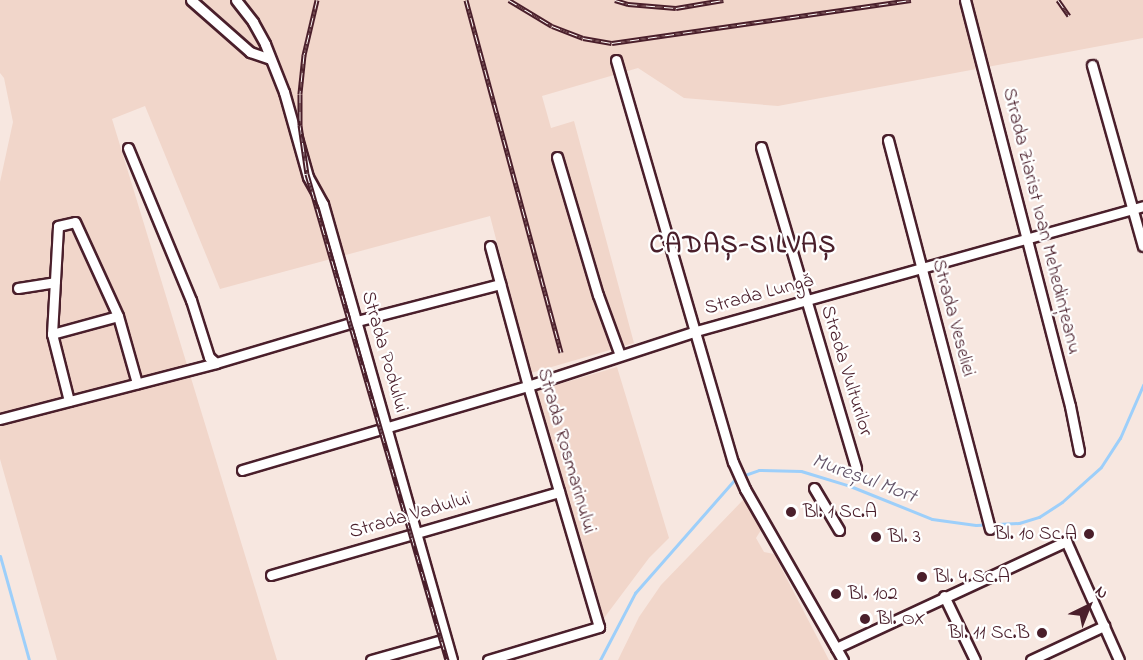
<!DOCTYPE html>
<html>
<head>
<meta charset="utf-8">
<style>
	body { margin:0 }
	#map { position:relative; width:1143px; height:660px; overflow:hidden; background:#f7e7e0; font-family:"Indie Flower",sans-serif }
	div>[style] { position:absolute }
	.built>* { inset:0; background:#f1d6ca }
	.stream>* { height:3px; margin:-1.5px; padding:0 1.5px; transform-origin:1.5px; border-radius:1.5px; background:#9dcffa }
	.roads { filter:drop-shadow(2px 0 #4a1f2b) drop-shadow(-2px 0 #4a1f2b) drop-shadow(0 2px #4a1f2b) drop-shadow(0 -2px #4a1f2b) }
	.minor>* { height:9px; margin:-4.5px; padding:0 4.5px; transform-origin:4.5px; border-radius:4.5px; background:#fff }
	.rail>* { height:5px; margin-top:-2.5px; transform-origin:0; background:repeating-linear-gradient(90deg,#fff 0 9px,#4a1f2b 0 18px); box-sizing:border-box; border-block:2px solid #4a1f2b }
	.dots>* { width:16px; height:16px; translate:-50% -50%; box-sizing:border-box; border:3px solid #fff; border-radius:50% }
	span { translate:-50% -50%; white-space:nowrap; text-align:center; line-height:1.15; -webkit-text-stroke:4.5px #fff; paint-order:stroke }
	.street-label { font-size:20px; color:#4a1f2b }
	.poi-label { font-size:20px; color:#4a1f2b }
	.left { translate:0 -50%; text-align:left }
	.right { translate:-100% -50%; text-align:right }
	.water-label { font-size:21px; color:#635469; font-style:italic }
	.district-label { font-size:26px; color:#4a1f2b; font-weight:700; letter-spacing:1.5px }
	.north { position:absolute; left:1059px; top:576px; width:60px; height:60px; -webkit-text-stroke:4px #fff; paint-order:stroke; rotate:43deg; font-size:16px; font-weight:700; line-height:24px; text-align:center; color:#4a1f2b }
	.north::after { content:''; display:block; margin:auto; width:21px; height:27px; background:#4a1f2b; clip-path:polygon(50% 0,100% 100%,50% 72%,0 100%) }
</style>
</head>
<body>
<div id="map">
	<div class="built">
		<i style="clip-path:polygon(0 0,1143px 0,1143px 38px,778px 106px,684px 98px,638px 68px,542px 96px,551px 128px,574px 121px,634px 343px,531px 373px,490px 216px,220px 289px,145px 106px,112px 119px,277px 660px,57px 660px,0 459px,0 182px,13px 122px,4px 78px,0 73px)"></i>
		<i style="clip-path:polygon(617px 367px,669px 538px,649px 558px,604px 618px,536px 391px)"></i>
		<i style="clip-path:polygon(744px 499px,761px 530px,756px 538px,764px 552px,774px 554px,829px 660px,618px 660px,639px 617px,661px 585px)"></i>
	</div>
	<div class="stream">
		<i style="left:0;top:556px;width:108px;rotate:74.4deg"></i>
		<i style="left:600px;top:660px;width:76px;rotate:-62.4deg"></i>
		<i style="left:635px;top:593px;width:153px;rotate:-48.7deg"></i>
		<i style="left:736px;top:478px;width:24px;rotate:-19deg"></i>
		<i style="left:759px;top:470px;width:42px;rotate:1.4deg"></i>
		<i style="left:801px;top:471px;width:51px;rotate:17deg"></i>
		<i style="left:850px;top:486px;width:88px;rotate:21.9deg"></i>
		<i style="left:932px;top:519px;width:44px;rotate:7.8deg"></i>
		<i style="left:976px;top:525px;width:43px;rotate:-2.7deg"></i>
		<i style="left:1019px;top:523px;width:21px;rotate:-17deg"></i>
		<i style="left:1039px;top:517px;width:27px;rotate:-33deg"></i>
		<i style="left:1062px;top:502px;width:52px;rotate:-41.9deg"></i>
		<i style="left:1101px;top:467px;width:35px;rotate:-57deg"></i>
		<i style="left:1120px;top:438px;width:58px;rotate:-66.5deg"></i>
	</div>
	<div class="roads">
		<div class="minor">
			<i style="left:191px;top:0;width:79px;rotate:41.4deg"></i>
			<i style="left:250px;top:52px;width:21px;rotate:19deg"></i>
			<i style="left:236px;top:0;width:28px;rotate:52deg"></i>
			<i style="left:253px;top:22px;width:25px;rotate:61deg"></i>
			<i style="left:265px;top:44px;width:52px;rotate:68.4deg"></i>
			<i style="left:284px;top:92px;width:88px;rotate:74.2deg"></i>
			<i style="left:308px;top:177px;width:31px;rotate:61deg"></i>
			<i style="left:323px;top:204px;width:474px;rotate:74.2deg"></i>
			<i style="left:965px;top:0;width:419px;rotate:75.5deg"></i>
			<i style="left:1070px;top:406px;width:46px;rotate:78.7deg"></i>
			<i style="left:616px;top:60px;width:419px;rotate:73.8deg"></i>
			<i style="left:733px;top:462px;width:30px;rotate:66deg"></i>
			<i style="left:745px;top:489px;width:197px;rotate:60.2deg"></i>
			<i style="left:1092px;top:65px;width:188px;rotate:74.3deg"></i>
			<i style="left:888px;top:140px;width:402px;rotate:75.3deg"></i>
			<i style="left:761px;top:147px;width:335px;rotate:73.5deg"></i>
			<i style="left:128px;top:148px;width:165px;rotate:67.5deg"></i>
			<i style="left:191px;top:300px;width:60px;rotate:72.5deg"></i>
			<i style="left:209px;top:357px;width:9px;rotate:41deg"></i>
			<i style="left:557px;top:157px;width:144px;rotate:73.5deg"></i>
			<i style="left:598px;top:295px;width:64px;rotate:69.9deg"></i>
			<i style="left:18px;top:288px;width:37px;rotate:-9deg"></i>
			<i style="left:52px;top:334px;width:108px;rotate:-86.8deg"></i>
			<i style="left:58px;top:226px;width:17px;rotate:-13deg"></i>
			<i style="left:75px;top:222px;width:103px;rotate:65.4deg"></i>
			<i style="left:69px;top:401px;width:69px;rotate:-104.2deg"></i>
			<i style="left:52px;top:334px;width:68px;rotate:-15.3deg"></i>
			<i style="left:118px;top:316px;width:70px;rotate:74.2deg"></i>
			<i style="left:0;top:419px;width:223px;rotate:-14.5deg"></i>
			<i style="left:216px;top:363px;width:147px;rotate:-16.6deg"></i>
			<i style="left:357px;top:321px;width:148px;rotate:-14.5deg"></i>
			<i style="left:242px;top:470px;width:298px;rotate:-16.4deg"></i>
			<i style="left:528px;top:386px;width:177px;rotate:-18.1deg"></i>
			<i style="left:696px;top:331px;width:464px;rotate:-15.6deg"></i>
			<i style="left:814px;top:488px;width:49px;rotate:59.2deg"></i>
			<i style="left:271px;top:575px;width:300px;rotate:-16.1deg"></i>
			<i style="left:944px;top:596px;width:71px;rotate:64.2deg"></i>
			<i style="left:836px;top:648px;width:254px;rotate:-24.9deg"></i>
			<i style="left:1066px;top:541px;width:130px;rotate:66deg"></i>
			<i style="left:371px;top:660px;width:77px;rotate:-15.8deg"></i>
			<i style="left:488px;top:660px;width:116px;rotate:-16.6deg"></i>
			<i style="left:599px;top:627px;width:251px;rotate:-106.4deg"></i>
			<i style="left:528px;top:386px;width:145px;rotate:-105.2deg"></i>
			<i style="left:1031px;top:660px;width:81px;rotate:-25deg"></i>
		</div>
	</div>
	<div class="rail">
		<i style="left:317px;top:0;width:57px;rotate:103.3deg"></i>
		<i style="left:304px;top:55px;width:39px;rotate:96deg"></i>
		<i style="left:300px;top:94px;width:31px;rotate:90deg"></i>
		<i style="left:300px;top:125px;width:49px;rotate:81.9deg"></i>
		<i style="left:307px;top:174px;width:506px;rotate:73.93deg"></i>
		<i style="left:466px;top:0;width:365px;rotate:74.9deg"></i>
		<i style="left:509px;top:0;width:50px;rotate:31.2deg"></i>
		<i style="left:552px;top:26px;width:33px;rotate:21deg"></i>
		<i style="left:583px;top:38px;width:29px;rotate:10deg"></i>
		<i style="left:612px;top:43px;width:302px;rotate:-8.2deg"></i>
		<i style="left:615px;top:0;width:14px;rotate:17deg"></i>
		<i style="left:628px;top:4px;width:48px;rotate:4.8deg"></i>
		<i style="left:676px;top:8px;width:48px;rotate:-9.7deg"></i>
		<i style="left:1058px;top:0;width:19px;rotate:55deg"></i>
	</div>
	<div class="dots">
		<i style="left:791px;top:512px;background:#4a1f2b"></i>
		<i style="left:1089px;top:534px;background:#4a1f2b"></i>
		<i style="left:876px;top:537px;background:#4a1f2b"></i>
		<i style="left:922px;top:577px;background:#4a1f2b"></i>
		<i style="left:836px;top:594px;background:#4a1f2b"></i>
		<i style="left:865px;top:619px;background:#4a1f2b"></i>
		<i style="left:1042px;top:633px;background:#4a1f2b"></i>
	</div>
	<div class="street-label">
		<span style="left:1041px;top:221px;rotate:76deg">Strada Ziarist Ioan Mehedințeanu</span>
		<span style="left:759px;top:295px;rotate:-15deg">Strada Lungă</span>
		<span style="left:953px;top:318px;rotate:75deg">Strada Veseliei</span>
		<span style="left:384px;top:352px;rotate:74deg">Strada Podului</span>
		<span style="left:846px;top:371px;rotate:73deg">Strada Vulturilor</span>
		<span style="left:566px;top:451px;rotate:74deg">Strada Rosmarinului</span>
		<span style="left:410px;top:516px;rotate:-16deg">Strada Vadului</span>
	</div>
	<div class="poi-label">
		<span class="left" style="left:803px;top:512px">Bl. 1 Sc.A</span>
		<span class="right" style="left:1077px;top:534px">Bl. 10 Sc.A</span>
		<span class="left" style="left:888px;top:537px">Bl. 3</span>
		<span class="left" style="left:934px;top:577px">Bl. 4 Sc.A</span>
		<span class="left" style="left:848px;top:594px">Bl. 102</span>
		<span class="left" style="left:877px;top:619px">Bl. OX</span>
		<span class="right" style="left:1030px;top:633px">Bl. 11 Sc.B</span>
	</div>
	<div class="water-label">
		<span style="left:864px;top:479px;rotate:20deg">Mureșul Mort</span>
	</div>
	<div class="district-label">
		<span style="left:743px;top:247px">CADAȘ-SILVAȘ</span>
	</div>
	<div class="north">N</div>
</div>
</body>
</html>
